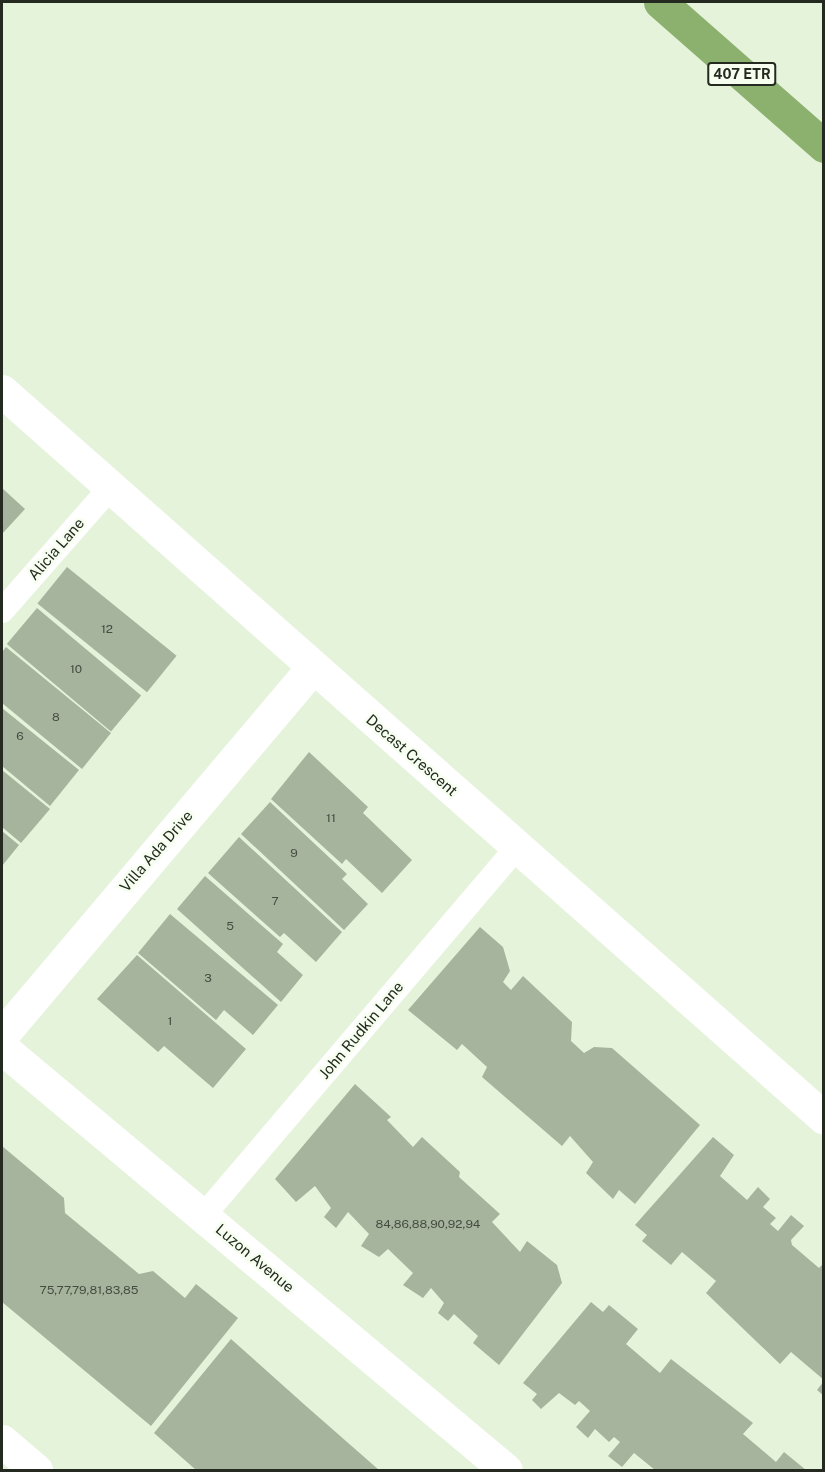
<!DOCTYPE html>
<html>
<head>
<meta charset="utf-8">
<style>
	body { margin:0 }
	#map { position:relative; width:825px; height:1472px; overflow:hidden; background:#e5f3db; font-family:"Public Sans",sans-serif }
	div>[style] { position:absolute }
	.building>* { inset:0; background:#a6b49d; transform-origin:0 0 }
	.lane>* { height:24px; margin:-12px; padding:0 12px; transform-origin:12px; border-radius:12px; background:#fff }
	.street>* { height:33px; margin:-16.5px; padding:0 16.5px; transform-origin:16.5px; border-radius:16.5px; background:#fff }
	.secondary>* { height:33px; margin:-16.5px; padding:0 16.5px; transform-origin:16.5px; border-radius:16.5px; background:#fff }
	.highway>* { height:33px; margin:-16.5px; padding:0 16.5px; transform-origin:16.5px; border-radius:16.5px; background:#8cb16f }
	span { translate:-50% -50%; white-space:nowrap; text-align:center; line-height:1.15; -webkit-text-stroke:5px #f5feef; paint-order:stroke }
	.number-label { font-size:12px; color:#454c40 }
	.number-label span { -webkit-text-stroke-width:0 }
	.shield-label span { padding:2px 4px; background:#f5feef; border:2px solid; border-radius:4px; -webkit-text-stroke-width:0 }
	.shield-label { font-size:14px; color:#252a21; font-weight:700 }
	.street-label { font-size:15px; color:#252a21 }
	.frame { position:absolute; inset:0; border:3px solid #252a21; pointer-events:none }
</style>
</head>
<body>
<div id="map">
	<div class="building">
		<i style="clip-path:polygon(2px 488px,25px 509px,2px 534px)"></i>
		<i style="left:67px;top:567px;width:141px;height:47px;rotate:39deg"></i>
		<i style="left:37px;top:608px;width:136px;height:47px;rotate:40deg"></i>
		<i style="clip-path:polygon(6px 647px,111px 733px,82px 769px,2px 703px,2px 652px)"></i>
		<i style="clip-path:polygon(2px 708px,79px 770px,50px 806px,2px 766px)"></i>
		<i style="clip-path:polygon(309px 752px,368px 807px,363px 813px,412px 860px,382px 893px,346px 859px,342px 864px,271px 799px)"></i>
		<i style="clip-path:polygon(2px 770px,50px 809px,21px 843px,2px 827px)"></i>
		<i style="clip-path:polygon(270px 802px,347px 874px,342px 879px,368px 904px,344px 930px,241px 834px)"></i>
		<i style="clip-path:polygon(2px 831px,19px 845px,2px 866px)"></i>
		<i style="clip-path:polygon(239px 837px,342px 932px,316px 962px,284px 933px,280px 937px,208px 873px)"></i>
		<i style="clip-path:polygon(205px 876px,283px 944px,277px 952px,303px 975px,281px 1002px,177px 909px)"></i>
		<i style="clip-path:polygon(170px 914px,278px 1005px,253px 1035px,224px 1010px,216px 1020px,138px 953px)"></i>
		<i style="clip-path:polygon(480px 927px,503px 947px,510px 971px,503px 982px,511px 990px,523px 976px,572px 1022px,571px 1041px,584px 1053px,594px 1047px,612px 1048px,700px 1125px,635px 1204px,619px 1190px,613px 1199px,586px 1173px,593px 1162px,570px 1136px,562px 1146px,482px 1077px,487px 1067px,462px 1044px,457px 1050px,408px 1010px)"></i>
		<i style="clip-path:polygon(137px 955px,246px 1049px,213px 1088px,164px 1046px,158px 1052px,97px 999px)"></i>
		<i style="clip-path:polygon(355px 1084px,391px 1117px,387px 1120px,413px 1147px,422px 1137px,460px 1172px,459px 1177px,500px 1214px,492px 1222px,520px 1252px,527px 1241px,557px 1265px,562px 1283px,499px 1365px,473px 1343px,478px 1336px,454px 1314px,448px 1321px,438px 1313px,444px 1303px,431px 1288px,423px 1298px,403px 1285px,413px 1273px,388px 1249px,379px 1257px,361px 1246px,369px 1234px,348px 1212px,336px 1228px,324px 1217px,331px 1208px,315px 1186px,296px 1202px,275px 1179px)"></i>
		<i style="clip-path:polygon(713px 1137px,734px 1155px,720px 1176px,747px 1200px,758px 1187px,770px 1199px,763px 1207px,776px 1218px,770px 1224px,778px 1231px,791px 1215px,804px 1226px,791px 1240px,792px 1245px,819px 1268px,824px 1263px,824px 1380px,791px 1352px,780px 1364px,706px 1293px,716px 1281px,682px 1252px,671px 1265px,642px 1241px,647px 1235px,635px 1225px)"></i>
		<i style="clip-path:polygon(2px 1146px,64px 1198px,65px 1213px,139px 1274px,153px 1271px,185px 1298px,196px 1284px,238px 1318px,151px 1426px,2px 1302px)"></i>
		<i style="clip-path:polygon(591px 1302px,603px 1312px,609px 1305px,638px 1329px,626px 1344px,660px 1373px,671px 1359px,753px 1423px,743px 1434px,776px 1462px,784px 1452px,806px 1470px,655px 1470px,634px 1453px,622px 1467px,608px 1456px,620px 1442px,614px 1437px,609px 1442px,595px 1429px,588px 1438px,576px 1427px,590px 1411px,579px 1401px,575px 1405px,559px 1393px,541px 1409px,532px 1400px,537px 1394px,523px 1383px)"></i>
		<i style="clip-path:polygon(231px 1339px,306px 1406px,379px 1470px,196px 1470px,154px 1433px)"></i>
		<i style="clip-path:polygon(824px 1381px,824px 1396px,817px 1390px)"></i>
	</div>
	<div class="lane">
		<i style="left:2px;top:611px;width:164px;rotate:-48.7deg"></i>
		<i style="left:204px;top:1215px;width:485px;rotate:-49.6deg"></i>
	</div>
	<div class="street">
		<i style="left:2px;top:391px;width:1097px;rotate:41.49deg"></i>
		<i style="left:2px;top:1035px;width:480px;rotate:-49.8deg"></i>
		<i style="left:2px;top:1048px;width:657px;rotate:39.94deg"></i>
	</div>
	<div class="secondary">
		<i style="left:2px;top:1441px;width:45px;rotate:40.5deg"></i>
	</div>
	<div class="highway">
		<i style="left:660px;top:2px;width:218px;rotate:41.3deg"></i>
	</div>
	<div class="number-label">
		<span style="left:107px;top:630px">12</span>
		<span style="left:76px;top:670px">10</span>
		<span style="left:56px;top:718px">8</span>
		<span style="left:20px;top:737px">6</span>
		<span style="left:331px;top:819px">11</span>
		<span style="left:294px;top:854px">9</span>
		<span style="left:275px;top:902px">7</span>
		<span style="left:230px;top:927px">5</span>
		<span style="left:208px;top:979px">3</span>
		<span style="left:170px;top:1022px">1</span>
		<span style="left:428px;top:1225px">84,86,88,90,92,94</span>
		<span style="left:89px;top:1291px">75,77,79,81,83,85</span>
	</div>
	<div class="shield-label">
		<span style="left:742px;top:74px">407 ETR</span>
	</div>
	<div class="street-label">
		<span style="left:56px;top:549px;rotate:-49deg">Alicia Lane</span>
		<span style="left:412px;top:755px;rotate:41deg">Decast Crescent</span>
		<span style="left:156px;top:851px;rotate:-49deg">Villa Ada Drive</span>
		<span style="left:361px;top:1030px;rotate:-50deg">John Rudkin Lane</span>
		<span style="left:255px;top:1258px;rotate:40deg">Luzon Avenue</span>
	</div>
	<div class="frame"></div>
</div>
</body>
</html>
